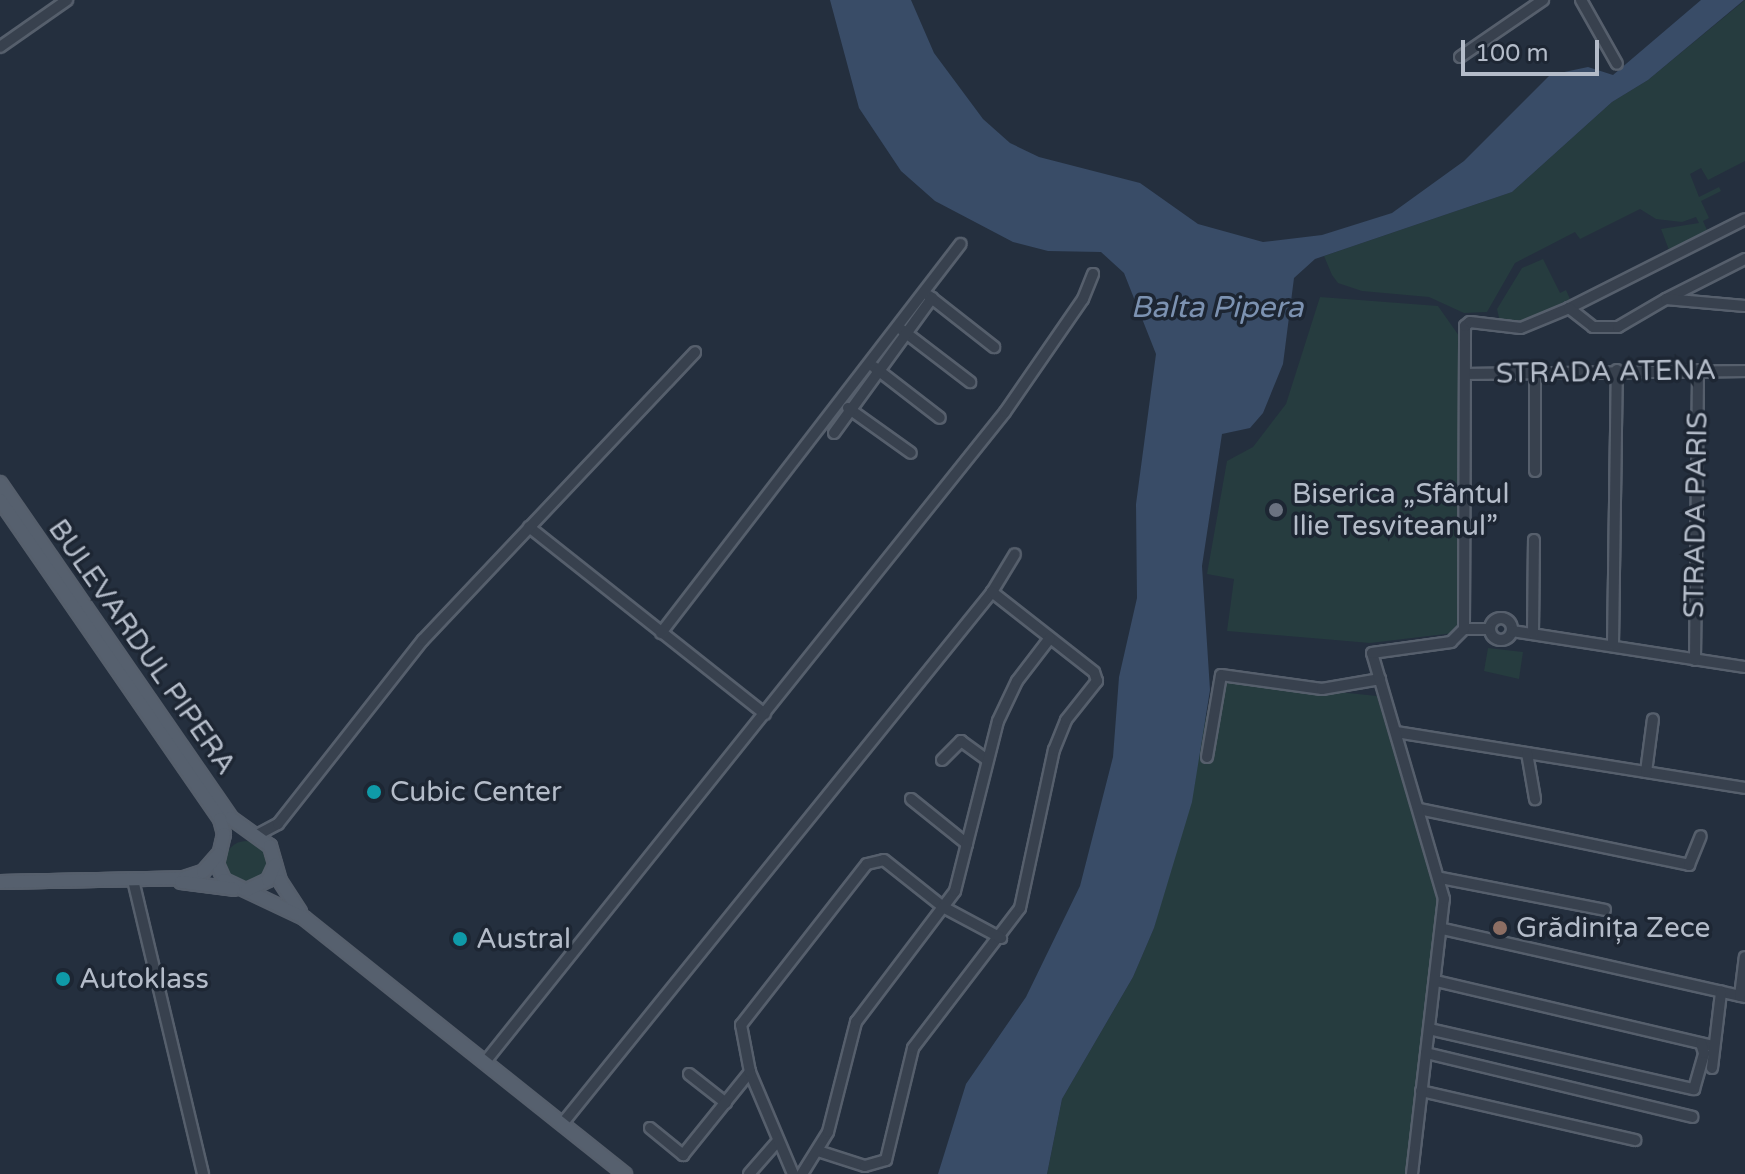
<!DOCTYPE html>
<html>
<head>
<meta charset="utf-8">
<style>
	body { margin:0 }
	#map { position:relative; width:1745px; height:1174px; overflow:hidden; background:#242f3e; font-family:"Varela Round",sans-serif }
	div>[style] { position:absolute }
	.green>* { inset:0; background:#263c3f }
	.round { border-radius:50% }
	.water>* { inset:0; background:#394c67 }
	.roads { filter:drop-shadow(2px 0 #565f6c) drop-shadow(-2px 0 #565f6c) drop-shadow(0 2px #565f6c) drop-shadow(0 -2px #565f6c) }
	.minor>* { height:10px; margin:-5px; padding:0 5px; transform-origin:5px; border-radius:5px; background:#38414e }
	.minor>.ring { margin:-5px; padding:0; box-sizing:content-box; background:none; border:10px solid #38414e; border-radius:50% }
	.major>* { height:12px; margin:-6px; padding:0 6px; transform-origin:6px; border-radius:6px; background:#56606e }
	.dots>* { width:22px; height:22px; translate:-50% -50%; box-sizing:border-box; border:4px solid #1d2633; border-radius:50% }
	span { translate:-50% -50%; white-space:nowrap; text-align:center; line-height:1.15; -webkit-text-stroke:7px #1d2633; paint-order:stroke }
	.street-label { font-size:28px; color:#b4bcc9 }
	.poi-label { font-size:28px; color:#b4bcc9 }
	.left { translate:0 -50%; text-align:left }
	.water-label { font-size:30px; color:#7c92b1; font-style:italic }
	.scale { position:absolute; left:1461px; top:40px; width:138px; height:36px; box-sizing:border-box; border:4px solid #b4bcc9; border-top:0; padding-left:10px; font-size:24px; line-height:28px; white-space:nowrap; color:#b4bcc9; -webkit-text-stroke:6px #1d2633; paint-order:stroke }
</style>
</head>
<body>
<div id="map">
	<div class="green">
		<i style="clip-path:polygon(1745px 0,1745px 161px,1708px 180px,1701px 168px,1690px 174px,1699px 197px,1719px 187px,1721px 191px,1701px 201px,1709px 218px,1703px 221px,1707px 230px,1669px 250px,1661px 229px,1699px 223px,1696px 217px,1682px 222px,1656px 219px,1640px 209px,1580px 239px,1575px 232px,1515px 263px,1487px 312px,1464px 313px,1429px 297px,1362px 291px,1338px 283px,1332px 275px,1324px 256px,1512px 192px,1612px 102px,1648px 80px)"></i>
		<i style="clip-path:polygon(1543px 259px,1560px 293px,1566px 290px,1570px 299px,1526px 321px,1500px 322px,1497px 309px,1522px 268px)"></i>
		<i style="clip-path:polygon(1320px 297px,1438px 306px,1464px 343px,1462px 632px,1370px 643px,1227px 631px,1234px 579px,1207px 574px,1227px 461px,1253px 447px,1286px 404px)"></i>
		<i style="clip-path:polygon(1488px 648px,1523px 652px,1519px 679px,1484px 671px)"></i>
		<i style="clip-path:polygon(1231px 681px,1377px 696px,1437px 900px,1406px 1174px,1047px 1174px,1062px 1099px,1133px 977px,1154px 928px,1209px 705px,1220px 703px,1220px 687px)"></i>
		<i class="round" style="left:225px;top:841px;width:42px;height:42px"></i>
	</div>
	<div class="water">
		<i style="clip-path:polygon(830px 0,911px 0,934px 53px,983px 119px,1010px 143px,1039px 157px,1140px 183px,1198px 224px,1263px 242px,1322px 235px,1392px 213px,1464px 161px,1550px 75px,1588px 67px,1613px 75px,1701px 0,1744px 0,1648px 80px,1612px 102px,1512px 192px,1315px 259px,1294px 278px,1283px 364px,1263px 413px,1250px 428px,1222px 434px,1202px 566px,1210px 690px,1192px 802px,1154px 928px,1133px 977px,1062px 1099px,1047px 1174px,938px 1174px,966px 1084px,1026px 997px,1080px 886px,1113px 757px,1119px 677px,1137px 598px,1136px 504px,1156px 354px,1124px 273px,1101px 252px,1048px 251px,1013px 242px,935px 201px,901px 171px,859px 108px)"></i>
	</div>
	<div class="roads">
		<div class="minor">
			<i style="left:1581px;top:0;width:73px;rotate:60.6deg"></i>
			<i style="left:0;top:47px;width:82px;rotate:-35deg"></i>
			<i style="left:1460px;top:57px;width:101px;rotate:-34.5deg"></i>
			<i style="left:929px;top:296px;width:83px;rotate:38.1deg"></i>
			<i style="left:1668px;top:298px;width:86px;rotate:-26.9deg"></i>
			<i style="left:1569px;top:308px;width:197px;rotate:-26.8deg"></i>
			<i style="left:902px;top:330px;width:86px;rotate:37.4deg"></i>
			<i style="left:874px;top:367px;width:83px;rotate:37.7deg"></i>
			<i style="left:1535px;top:373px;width:98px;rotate:90deg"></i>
			<i style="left:1466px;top:374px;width:279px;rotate:-0.6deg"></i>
			<i style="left:848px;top:408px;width:77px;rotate:35.5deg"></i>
			<i style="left:834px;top:433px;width:167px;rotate:-54deg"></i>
			<i style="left:529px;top:527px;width:301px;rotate:38.4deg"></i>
			<i class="ring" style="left:1490px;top:618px;width:12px;height:12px"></i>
			<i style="left:1464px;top:629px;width:26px"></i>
			<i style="left:1512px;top:631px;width:236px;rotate:8.8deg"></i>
			<i style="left:661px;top:633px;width:491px;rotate:-52.4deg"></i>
			<i style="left:1533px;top:633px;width:93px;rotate:-89.4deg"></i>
			<i style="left:1613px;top:645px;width:275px;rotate:-89.2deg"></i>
			<i style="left:1695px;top:660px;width:290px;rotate:-89.4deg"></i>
			<i style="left:1396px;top:732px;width:353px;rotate:9.1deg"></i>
			<i style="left:1527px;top:753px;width:47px;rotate:80.1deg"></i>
			<i style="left:1207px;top:757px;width:83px;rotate:-80.3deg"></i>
			<i style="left:1221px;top:675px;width:102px;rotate:7.9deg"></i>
			<i style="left:1322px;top:689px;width:59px;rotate:-9.8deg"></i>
			<i style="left:942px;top:760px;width:27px;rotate:-45deg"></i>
			<i style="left:961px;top:741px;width:32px;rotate:36deg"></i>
			<i style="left:1646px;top:772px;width:53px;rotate:-82.5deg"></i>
			<i style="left:911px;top:799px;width:72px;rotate:38.8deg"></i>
			<i style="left:1419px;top:809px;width:276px;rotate:11.7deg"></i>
			<i style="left:1689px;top:865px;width:31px;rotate:-68deg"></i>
			<i style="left:257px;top:835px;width:24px;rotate:-28deg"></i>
			<i style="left:278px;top:824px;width:234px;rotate:-51.8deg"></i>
			<i style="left:423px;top:640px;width:396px;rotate:-46.6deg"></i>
			<i style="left:1441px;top:878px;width:167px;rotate:11deg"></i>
			<i style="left:133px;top:880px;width:302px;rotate:76.6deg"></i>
			<i style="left:1443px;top:929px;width:310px;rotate:12.7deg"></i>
			<i style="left:1436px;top:981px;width:285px;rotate:13.2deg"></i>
			<i style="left:1740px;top:996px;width:39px;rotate:-83deg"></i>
			<i style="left:1429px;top:1029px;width:272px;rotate:12.8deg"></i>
			<i style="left:1694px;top:1089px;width:37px;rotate:-74deg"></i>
			<i style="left:1704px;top:1053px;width:10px;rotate:-107deg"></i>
			<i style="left:1426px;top:1053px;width:274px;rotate:13.5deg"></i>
			<i style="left:485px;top:1062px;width:832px;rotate:-51.34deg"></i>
			<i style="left:1005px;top:412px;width:137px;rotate:-55.4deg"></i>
			<i style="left:1083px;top:299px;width:27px;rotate:-68deg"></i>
			<i style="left:1712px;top:1068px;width:77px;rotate:-83.2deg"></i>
			<i style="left:689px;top:1074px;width:47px;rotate:38.1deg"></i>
			<i style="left:1421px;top:1091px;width:220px;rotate:12.9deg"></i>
			<i style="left:562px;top:1124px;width:684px;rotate:-51.05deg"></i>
			<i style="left:992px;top:592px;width:44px;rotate:-58.8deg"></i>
			<i style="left:650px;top:1128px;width:43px;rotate:39.3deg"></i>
			<i style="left:683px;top:1155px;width:107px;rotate:-51.1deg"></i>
			<i style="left:818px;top:1151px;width:49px;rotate:17.7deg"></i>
			<i style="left:865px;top:1166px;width:22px;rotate:-16deg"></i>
			<i style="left:886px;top:1160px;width:115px;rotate:-76.4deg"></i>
			<i style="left:913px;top:1048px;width:176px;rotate:-52.6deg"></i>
			<i style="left:1020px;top:908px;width:162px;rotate:-77.9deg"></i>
			<i style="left:1054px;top:750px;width:32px;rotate:-68deg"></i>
			<i style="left:1066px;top:720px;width:50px;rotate:-51.5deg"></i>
			<i style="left:1097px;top:681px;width:9px;rotate:-108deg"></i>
			<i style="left:1094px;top:672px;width:130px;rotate:-141.9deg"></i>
			<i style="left:749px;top:1174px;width:43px;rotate:-48.8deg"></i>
			<i style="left:793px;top:1174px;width:111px;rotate:-112.9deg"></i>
			<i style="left:750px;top:1072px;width:48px;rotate:-100.8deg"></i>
			<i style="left:741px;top:1025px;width:204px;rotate:-52deg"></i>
			<i style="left:867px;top:864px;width:17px;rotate:-13deg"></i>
			<i style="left:884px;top:860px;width:75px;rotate:38.5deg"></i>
			<i style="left:943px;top:907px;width:66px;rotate:28.1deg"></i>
			<i style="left:802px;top:1174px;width:49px;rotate:-58.2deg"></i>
			<i style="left:828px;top:1132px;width:114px;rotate:-75.7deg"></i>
			<i style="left:856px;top:1022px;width:164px;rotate:-52.9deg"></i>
			<i style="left:955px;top:891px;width:175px;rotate:-75.8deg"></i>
			<i style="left:998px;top:721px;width:44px;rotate:-64.6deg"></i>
			<i style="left:1017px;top:681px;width:54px;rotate:-52.5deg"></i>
			<i style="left:1412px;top:1174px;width:277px;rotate:-83.4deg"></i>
			<i style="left:1444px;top:899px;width:256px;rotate:-106.3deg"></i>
			<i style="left:1372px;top:653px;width:80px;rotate:-7.9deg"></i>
			<i style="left:1451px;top:642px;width:18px;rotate:-45deg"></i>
			<i style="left:1464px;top:629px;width:303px;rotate:-89.8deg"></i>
			<i style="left:1465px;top:326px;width:6px;rotate:-39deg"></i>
			<i style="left:1470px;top:322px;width:51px;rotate:6.7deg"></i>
			<i style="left:1521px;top:328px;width:52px;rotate:-22.6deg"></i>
			<i style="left:1569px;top:308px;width:31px;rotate:38deg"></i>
			<i style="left:1593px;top:327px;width:25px"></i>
			<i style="left:1618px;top:327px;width:56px;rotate:-30.3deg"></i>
			<i style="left:1666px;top:299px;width:79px;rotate:5.1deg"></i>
		</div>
		<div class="major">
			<i style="left:0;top:483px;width:407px;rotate:55.4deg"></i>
			<i style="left:231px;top:818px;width:48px;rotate:35.7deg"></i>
			<i style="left:270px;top:846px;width:36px;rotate:74deg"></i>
			<i style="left:280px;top:881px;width:37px;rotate:57deg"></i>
			<i style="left:0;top:500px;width:388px;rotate:55.4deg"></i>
			<i style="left:220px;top:819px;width:16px;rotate:75deg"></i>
			<i style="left:224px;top:834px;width:31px;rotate:103deg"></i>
			<i style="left:217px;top:864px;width:17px;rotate:66deg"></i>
			<i style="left:224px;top:880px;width:89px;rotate:25.4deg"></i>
			<i style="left:304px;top:918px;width:411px;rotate:38.6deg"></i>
			<i style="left:0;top:882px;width:184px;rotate:-1.2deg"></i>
			<i style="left:184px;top:878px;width:20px;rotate:-18deg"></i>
			<i style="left:203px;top:872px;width:23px;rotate:-49deg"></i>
			<i style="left:181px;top:882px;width:53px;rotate:7.5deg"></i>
			<i style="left:247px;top:890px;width:23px;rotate:-25deg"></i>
			<i style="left:268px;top:880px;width:17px;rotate:-65deg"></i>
		</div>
	</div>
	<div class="dots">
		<i style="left:1276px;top:510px;background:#6b7280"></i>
		<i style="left:374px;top:792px;background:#0f9aa8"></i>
		<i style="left:1500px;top:928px;background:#8d6e63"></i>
		<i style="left:460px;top:939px;background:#0f9aa8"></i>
		<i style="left:63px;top:979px;background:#0f9aa8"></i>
	</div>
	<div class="street-label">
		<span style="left:1606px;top:372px;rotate:-1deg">STRADA ATENA</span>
		<span style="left:1696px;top:515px;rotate:-89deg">STRADA PARIS</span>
		<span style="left:142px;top:647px;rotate:55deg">BULEVARDUL PIPERA</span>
	</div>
	<div class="poi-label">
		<span class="left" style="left:1292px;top:510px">Biserica „Sfântul<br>Ilie Tesviteanul”</span>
		<span class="left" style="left:390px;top:792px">Cubic Center</span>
		<span class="left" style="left:1516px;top:928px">Grădinița Zece</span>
		<span class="left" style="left:476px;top:939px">Austral</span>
		<span class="left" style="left:79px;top:979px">Autoklass</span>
	</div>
	<div class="water-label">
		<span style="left:1217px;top:308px">Balta Pipera</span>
	</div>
	<div class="scale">100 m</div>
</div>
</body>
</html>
